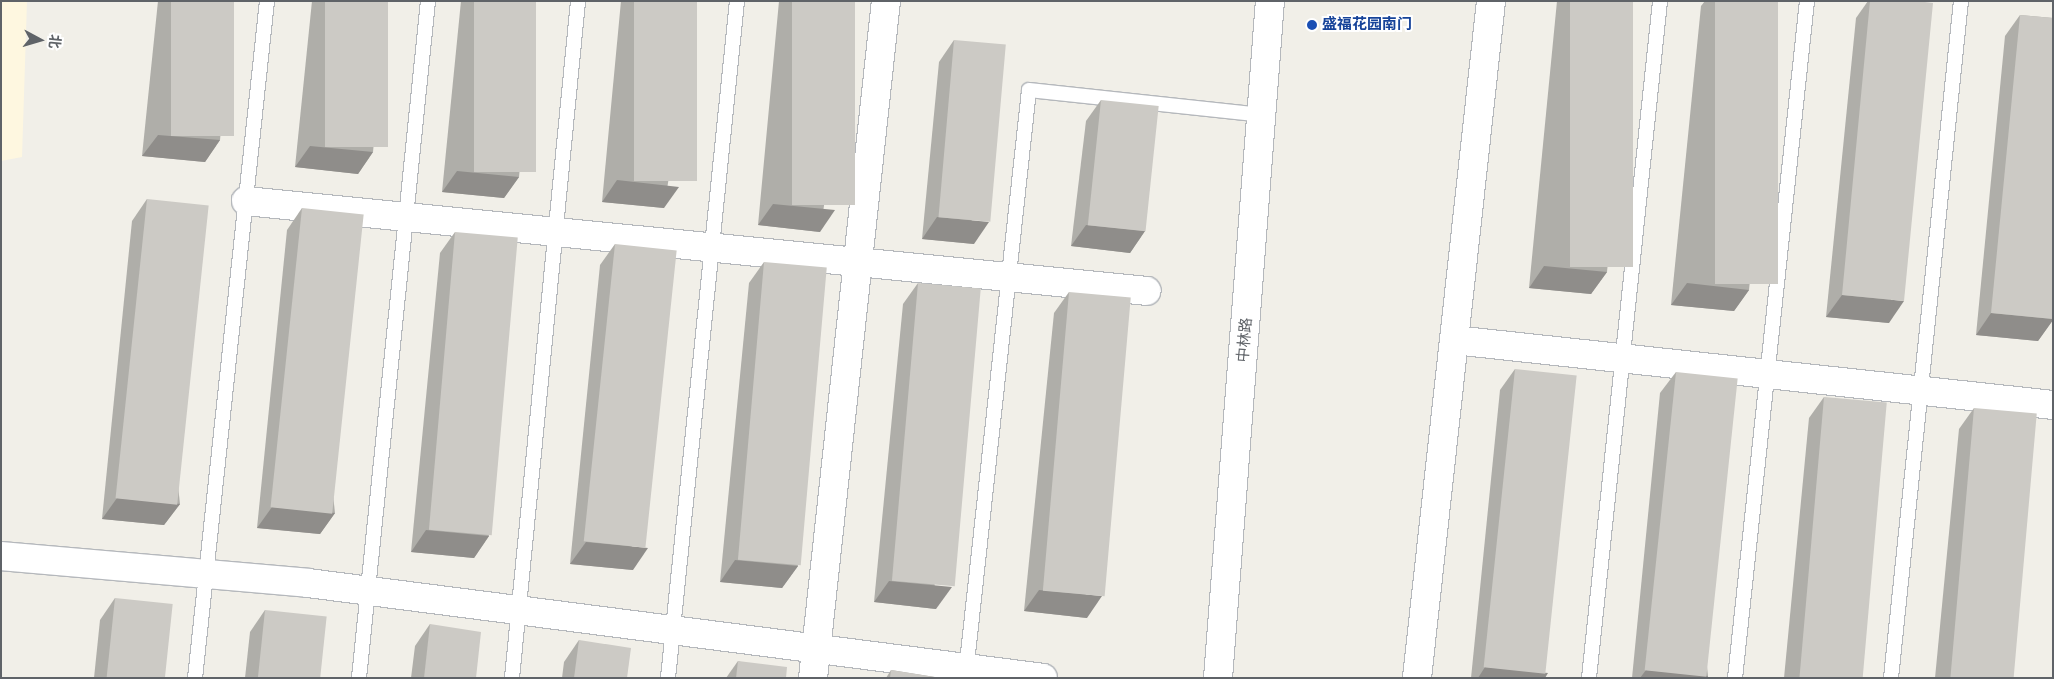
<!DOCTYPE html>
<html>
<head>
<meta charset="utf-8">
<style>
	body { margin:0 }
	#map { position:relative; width:2054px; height:679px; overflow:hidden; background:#f1efe8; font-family:"DejaVu Sans","Noto Sans SC",sans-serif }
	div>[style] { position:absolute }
	.commercial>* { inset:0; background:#fef7e0 }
	.roads { filter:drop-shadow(1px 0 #b5b8bc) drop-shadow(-1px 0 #b5b8bc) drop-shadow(0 1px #b5b8bc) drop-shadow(0 -1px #b5b8bc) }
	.service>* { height:14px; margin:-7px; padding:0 7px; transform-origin:7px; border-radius:7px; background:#fff }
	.minor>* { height:28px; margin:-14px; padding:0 14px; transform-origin:14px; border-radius:14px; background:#fff }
	.tertiary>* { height:28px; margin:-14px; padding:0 14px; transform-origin:14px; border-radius:14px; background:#fff }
	.secondary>* { height:28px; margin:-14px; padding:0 14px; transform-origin:14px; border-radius:14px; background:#fff }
	.wall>* { inset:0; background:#afaea9 }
	.shaded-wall>* { inset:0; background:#8f8d8a }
	.building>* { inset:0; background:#cccac5; transform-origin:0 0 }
	.dots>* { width:14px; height:14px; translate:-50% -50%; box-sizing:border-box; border:2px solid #fff; border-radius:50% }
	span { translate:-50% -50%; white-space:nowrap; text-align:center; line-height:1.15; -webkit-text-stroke:4px #fff; paint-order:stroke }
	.transit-label { font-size:15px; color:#164399; font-weight:700 }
	.left { translate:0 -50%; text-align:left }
	.street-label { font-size:15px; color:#5f6368 }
	.frame { position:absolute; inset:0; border:2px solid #5f6368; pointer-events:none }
	.north { position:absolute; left:15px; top:15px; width:50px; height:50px; -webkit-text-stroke:4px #fff; paint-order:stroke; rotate:96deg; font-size:14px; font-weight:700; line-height:20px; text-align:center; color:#5f6368 }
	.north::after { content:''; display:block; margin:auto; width:18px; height:22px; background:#5f6368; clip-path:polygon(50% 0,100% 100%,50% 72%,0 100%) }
</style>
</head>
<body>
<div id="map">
	<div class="commercial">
		<i style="clip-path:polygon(1px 1px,27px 1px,22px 157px,1px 161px)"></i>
	</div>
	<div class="roads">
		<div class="service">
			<i style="left:966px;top:672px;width:585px;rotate:-83.82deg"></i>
			<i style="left:1029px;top:90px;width:234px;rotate:6.1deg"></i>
			<i style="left:195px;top:678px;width:681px;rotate:-83.93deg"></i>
			<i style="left:359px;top:678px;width:681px;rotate:-84.18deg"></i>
			<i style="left:512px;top:678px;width:680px;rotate:-84.43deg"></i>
			<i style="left:668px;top:678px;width:681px;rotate:-84.18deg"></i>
			<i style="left:1589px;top:678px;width:681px;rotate:-84.01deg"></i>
			<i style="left:1735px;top:678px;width:681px;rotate:-83.93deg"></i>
			<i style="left:1891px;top:678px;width:681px;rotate:-84.1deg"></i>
		</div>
		<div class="minor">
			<i style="left:246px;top:201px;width:905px;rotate:5.7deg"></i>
			<i style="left:1454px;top:340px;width:603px;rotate:6.19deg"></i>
			<i style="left:813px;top:678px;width:681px;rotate:-83.85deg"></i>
			<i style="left:1417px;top:678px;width:681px;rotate:-83.76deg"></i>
		</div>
		<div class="tertiary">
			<i style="left:1px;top:556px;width:308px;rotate:5deg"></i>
			<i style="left:308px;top:583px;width:741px;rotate:7.36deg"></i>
		</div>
		<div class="secondary">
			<i style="left:1218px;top:678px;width:679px;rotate:-85.61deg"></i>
		</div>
	</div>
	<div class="wall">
		<i style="clip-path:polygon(158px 1px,234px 1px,220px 140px,205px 162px,142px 156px)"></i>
		<i style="clip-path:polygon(312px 1px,388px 1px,373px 152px,358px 174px,295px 167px)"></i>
		<i style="clip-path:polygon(461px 1px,536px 1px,519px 177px,504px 198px,442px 192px)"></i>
		<i style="clip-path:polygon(621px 1px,697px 1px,664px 208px,602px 202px)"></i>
		<i style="clip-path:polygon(779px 1px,855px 1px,820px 232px,758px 225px)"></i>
		<i style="clip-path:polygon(1557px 1px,1633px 1px,1607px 272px,1591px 294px,1529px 288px)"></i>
		<i style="clip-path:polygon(1705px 1px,1778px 1px,1749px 290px,1734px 311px,1671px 305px,1701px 6px)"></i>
		<i style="clip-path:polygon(1868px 1px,1917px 1px,1889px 323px,1826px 317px,1856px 18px)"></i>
		<i style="clip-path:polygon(2020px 15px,2053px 18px,2053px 320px,2038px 341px,1976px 335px,2005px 36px)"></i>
		<i style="clip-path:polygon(954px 40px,974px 244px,922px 239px,939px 62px)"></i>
		<i style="clip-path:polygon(1101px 100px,1145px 231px,1130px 253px,1071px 246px,1086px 121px)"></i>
		<i style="clip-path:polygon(147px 199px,180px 504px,164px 525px,102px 519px,132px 221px)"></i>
		<i style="clip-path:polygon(302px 208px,335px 513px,320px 534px,257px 528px,287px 230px)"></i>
		<i style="clip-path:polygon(455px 232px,489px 536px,474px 558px,411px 552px,440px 253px)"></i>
		<i style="clip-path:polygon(615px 244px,633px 570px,570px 564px,600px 265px)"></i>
		<i style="clip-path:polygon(764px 262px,798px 566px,782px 588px,720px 582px,749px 283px)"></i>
		<i style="clip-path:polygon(918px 283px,936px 609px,874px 602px,903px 304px)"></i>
		<i style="clip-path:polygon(1069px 292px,1087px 618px,1024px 611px,1054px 313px)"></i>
		<i style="clip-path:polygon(1515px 369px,1545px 678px,1471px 678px,1500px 390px)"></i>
		<i style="clip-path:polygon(1676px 372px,1708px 676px,1707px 678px,1632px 678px,1660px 393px)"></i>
		<i style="clip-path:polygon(1824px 397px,1859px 678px,1784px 678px,1809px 418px)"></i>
		<i style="clip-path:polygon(1974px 408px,2011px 678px,1935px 678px,1959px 429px)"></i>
		<i style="clip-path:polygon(115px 598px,165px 678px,94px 678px,100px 620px)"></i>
		<i style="clip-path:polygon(265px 610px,321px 678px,245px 678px,250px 632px)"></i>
		<i style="clip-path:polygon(430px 624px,476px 678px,411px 678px,415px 646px)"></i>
		<i style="clip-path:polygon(579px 640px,627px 678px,562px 678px,564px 662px)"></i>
		<i style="clip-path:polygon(738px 661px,786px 678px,726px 678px)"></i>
		<i style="clip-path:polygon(891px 670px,941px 678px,886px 678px)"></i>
	</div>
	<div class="shaded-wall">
		<i style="clip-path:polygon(158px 135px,220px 140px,205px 162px,142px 156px)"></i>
		<i style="clip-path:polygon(310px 146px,373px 152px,358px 174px,295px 167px)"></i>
		<i style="clip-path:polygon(457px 171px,519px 177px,504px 198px,442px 192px)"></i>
		<i style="clip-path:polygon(617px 180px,679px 187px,664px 208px,602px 202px)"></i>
		<i style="clip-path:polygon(773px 204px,835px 210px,820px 232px,758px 225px)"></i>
		<i style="clip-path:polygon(937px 217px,989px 222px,974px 244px,922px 239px)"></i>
		<i style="clip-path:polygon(1086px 225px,1145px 231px,1130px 253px,1071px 246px)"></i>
		<i style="clip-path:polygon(1544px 266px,1607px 272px,1591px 294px,1529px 288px)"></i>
		<i style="clip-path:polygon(1687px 283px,1749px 290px,1734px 311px,1671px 305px)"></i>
		<i style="clip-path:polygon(1842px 295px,1904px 301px,1889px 323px,1826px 317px)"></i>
		<i style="clip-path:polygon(1991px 313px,2053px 319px,2053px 320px,2038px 341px,1976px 335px)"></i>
		<i style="clip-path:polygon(117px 498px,180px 504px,164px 525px,102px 519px)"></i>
		<i style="clip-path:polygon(272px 507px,335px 513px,320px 534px,257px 528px)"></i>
		<i style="clip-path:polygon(426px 530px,489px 536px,474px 558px,411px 552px)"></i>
		<i style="clip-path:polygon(586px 542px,648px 548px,633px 570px,570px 564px)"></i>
		<i style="clip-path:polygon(735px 560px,798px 566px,782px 588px,720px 582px)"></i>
		<i style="clip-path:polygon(889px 581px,952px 587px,936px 609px,874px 602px)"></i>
		<i style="clip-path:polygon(1039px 590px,1102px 596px,1087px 618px,1024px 611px)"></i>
		<i style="clip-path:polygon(1485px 667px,1548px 673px,1545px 678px,1478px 678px)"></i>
		<i style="clip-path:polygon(1646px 670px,1708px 676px,1707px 678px,1640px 678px)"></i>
	</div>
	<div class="building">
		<i style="left:171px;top:1px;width:63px;height:135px"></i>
		<i style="left:325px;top:1px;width:63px;height:146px"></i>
		<i style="left:474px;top:1px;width:62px;height:171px"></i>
		<i style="left:634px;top:1px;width:63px;height:180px"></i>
		<i style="left:792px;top:1px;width:63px;height:204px"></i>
		<i style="left:1570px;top:1px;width:63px;height:266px"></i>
		<i style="left:1715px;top:1px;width:63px;height:283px"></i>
		<i style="clip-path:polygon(1870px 1px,1917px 1px,1933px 3px,1904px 301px,1842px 295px)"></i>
		<i style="clip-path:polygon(2020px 15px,2053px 18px,2053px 319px,1991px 313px)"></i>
		<i style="left:954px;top:40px;width:52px;height:178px;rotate:5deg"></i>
		<i style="left:1101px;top:100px;width:58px;height:126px;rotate:6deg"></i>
		<i style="left:147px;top:199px;width:62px;height:301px;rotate:6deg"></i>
		<i style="left:302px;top:208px;width:62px;height:301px;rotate:6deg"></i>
		<i style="left:455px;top:232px;width:63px;height:299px;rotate:5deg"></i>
		<i style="left:615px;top:244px;width:62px;height:299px;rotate:6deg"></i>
		<i style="left:764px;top:262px;width:63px;height:299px;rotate:5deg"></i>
		<i style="left:918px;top:283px;width:63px;height:299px;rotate:5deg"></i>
		<i style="left:1069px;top:292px;width:62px;height:300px;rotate:5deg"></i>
		<i style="left:1515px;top:369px;width:62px;height:300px;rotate:6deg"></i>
		<i style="left:1676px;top:372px;width:62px;height:300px;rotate:6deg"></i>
		<i style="left:1824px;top:397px;width:63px;height:282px;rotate:5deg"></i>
		<i style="left:1974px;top:408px;width:63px;height:271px;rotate:5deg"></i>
		<i style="left:115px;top:598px;width:58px;height:80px;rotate:6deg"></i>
		<i style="left:265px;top:610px;width:62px;height:68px;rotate:6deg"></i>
		<i style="clip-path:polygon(430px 624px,481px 632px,476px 678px,424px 678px)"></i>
		<i style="clip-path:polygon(579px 640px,631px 648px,627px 678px,574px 678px)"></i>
		<i style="clip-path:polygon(738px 661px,787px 667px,786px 678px,736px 678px)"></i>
		<i style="clip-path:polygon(891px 670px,941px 678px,890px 678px)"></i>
	</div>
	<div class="dots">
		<i style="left:1312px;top:25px;background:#1a4fb4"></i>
	</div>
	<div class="transit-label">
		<span class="left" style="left:1322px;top:25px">盛福花园南门</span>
	</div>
	<div class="street-label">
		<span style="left:1245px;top:340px;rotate:-85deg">中林路</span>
	</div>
	<div class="frame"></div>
	<div class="north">北</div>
</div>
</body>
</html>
